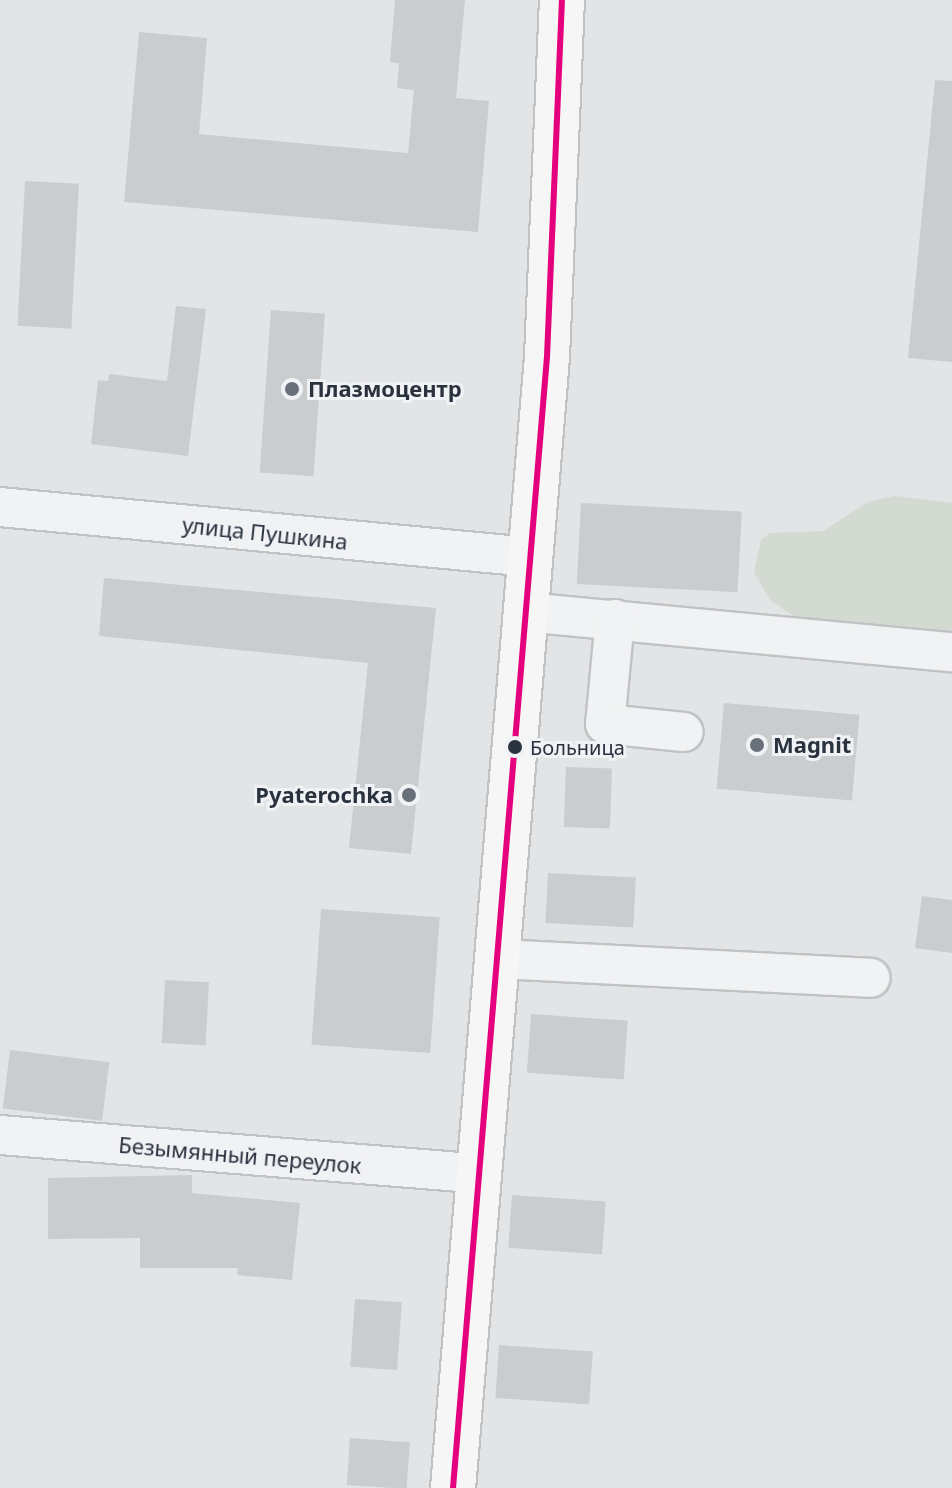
<!DOCTYPE html>
<html>
<head>
<meta charset="utf-8">
<style>
	body { margin:0 }
	#map { position:relative; width:952px; height:1488px; overflow:hidden; background:#e2e4e6; font-family:"Noto Sans",sans-serif }
	div>[style] { position:absolute }
	.green>* { inset:0; background:#d3dad2 }
	.building>* { inset:0; background:#caccce; transform-origin:0 0 }
	.roads { filter:drop-shadow(2px 0 #c0c2c4) drop-shadow(-2px 0 #c0c2c4) drop-shadow(0 2px #c0c2c4) drop-shadow(0 -2px #c0c2c4) }
	.minor>* { height:38px; margin:-19px; padding:0 19px; transform-origin:19px; border-radius:19px; background:#f1f2f3 }
	.major>* { height:44px; margin:-22px; padding:0 22px; transform-origin:22px; border-radius:22px; background:#f6f6f6 }
	.bus-1>* { height:6px; margin:-3px; padding:0 3px; transform-origin:3px; border-radius:3px; background:#e5007d }
	.dots>* { width:22px; height:22px; translate:-50% -50%; box-sizing:border-box; border:4px solid #f0f2f5; border-radius:50% }
	span { translate:-50% -50%; white-space:nowrap; text-align:center; line-height:1.15; -webkit-text-stroke:6px #f0f2f5; paint-order:stroke }
	.bus-label { font-size:20px; color:#2a323e }
	.left { translate:0 -50%; text-align:left }
	.poi-label { font-size:22px; color:#2a323e; font-weight:700 }
	.right { translate:-100% -50%; text-align:right }
	.street-label { font-size:22px; color:#2a323e }
</style>
</head>
<body>
<div id="map">
	<div class="green">
		<i style="clip-path:polygon(895px 496px,952px 503px,952px 635px,813px 629px,770px 600px,754px 572px,761px 540px,770px 533px,823px 531px,868px 502px)"></i>
	</div>
	<div class="building">
		<i style="clip-path:polygon(395px 0,465px 0,456px 98px,489px 101px,478px 232px,124px 202px,139px 32px,207px 38px,199px 134px,408px 153px,414px 90px,397px 88px,399px 63px,390px 62px)"></i>
		<i style="clip-path:polygon(935px 80px,952px 81px,952px 362px,908px 358px)"></i>
		<i style="left:25px;top:181px;width:54px;height:145px;rotate:3deg"></i>
		<i style="clip-path:polygon(176px 306px,206px 309px,188px 456px,91px 444px,98px 380px,108px 381px,109px 374px,167px 381px)"></i>
		<i style="left:271px;top:310px;width:54px;height:163px;rotate:4deg"></i>
		<i style="left:581px;top:503px;width:161px;height:81px;rotate:3deg"></i>
		<i style="clip-path:polygon(104px 578px,436px 608px,411px 854px,349px 848px,368px 663px,99px 636px)"></i>
		<i style="left:724px;top:703px;width:136px;height:86px;rotate:5deg"></i>
		<i style="left:566px;top:767px;width:46px;height:60px;rotate:2deg"></i>
		<i style="left:548px;top:873px;width:88px;height:50px;rotate:3deg"></i>
		<i style="clip-path:polygon(922px 896px,952px 900px,952px 953px,915px 948px)"></i>
		<i style="left:321px;top:909px;width:119px;height:136px;rotate:4deg"></i>
		<i style="left:165px;top:980px;width:44px;height:63px;rotate:3deg"></i>
		<i style="left:531px;top:1014px;width:97px;height:59px;rotate:4deg"></i>
		<i style="left:10px;top:1050px;width:100px;height:59px;rotate:7deg"></i>
		<i style="clip-path:polygon(192px 1175px,192px 1193px,300px 1203px,292px 1280px,237px 1275px,238px 1268px,140px 1268px,140px 1238px,48px 1239px,48px 1178px)"></i>
		<i style="left:512px;top:1195px;width:94px;height:53px;rotate:4deg"></i>
		<i style="left:355px;top:1299px;width:47px;height:68px;rotate:4deg"></i>
		<i style="left:499px;top:1345px;width:94px;height:53px;rotate:4deg"></i>
		<i style="left:350px;top:1438px;width:60px;height:47px;rotate:4deg"></i>
	</div>
	<div class="roads">
		<div class="minor">
			<i style="left:0;top:507px;width:532px;rotate:5.39deg"></i>
			<i style="left:525px;top:612px;width:429px;rotate:5.4deg"></i>
			<i style="left:615px;top:619px;width:105px;rotate:95.4deg"></i>
			<i style="left:605px;top:724px;width:79px;rotate:5.8deg"></i>
			<i style="left:498px;top:959px;width:373px;rotate:2.9deg"></i>
			<i style="left:0;top:1135px;width:482px;rotate:4.6deg"></i>
		</div>
		<div class="major">
			<i style="left:453px;top:1488px;width:1135px;rotate:-85.25deg"></i>
			<i style="left:547px;top:357px;width:357px;rotate:-87.6deg"></i>
		</div>
	</div>
	<div class="bus-1">
		<i style="left:453px;top:1488px;width:1135px;rotate:-85.25deg"></i>
		<i style="left:547px;top:357px;width:357px;rotate:-87.6deg"></i>
	</div>
	<div class="dots">
		<i style="left:292px;top:389px;background:#6a7079"></i>
		<i style="left:757px;top:745px;background:#6a7079"></i>
		<i style="left:515px;top:747px;background:#2a323e"></i>
		<i style="left:409px;top:795px;background:#6a7079"></i>
	</div>
	<div class="bus-label">
		<span class="left" style="left:530px;top:747px">Больница</span>
	</div>
	<div class="poi-label">
		<span class="left" style="left:308px;top:389px">Плазмоцентр</span>
		<span class="left" style="left:773px;top:745px">Magnit</span>
		<span class="right" style="left:393px;top:795px">Pyaterochka</span>
	</div>
	<div class="street-label">
		<span style="left:265px;top:533px;rotate:6deg">улица Пушкина</span>
		<span style="left:240px;top:1155px;rotate:5deg">Безымянный переулок</span>
	</div>
</div>
</body>
</html>
